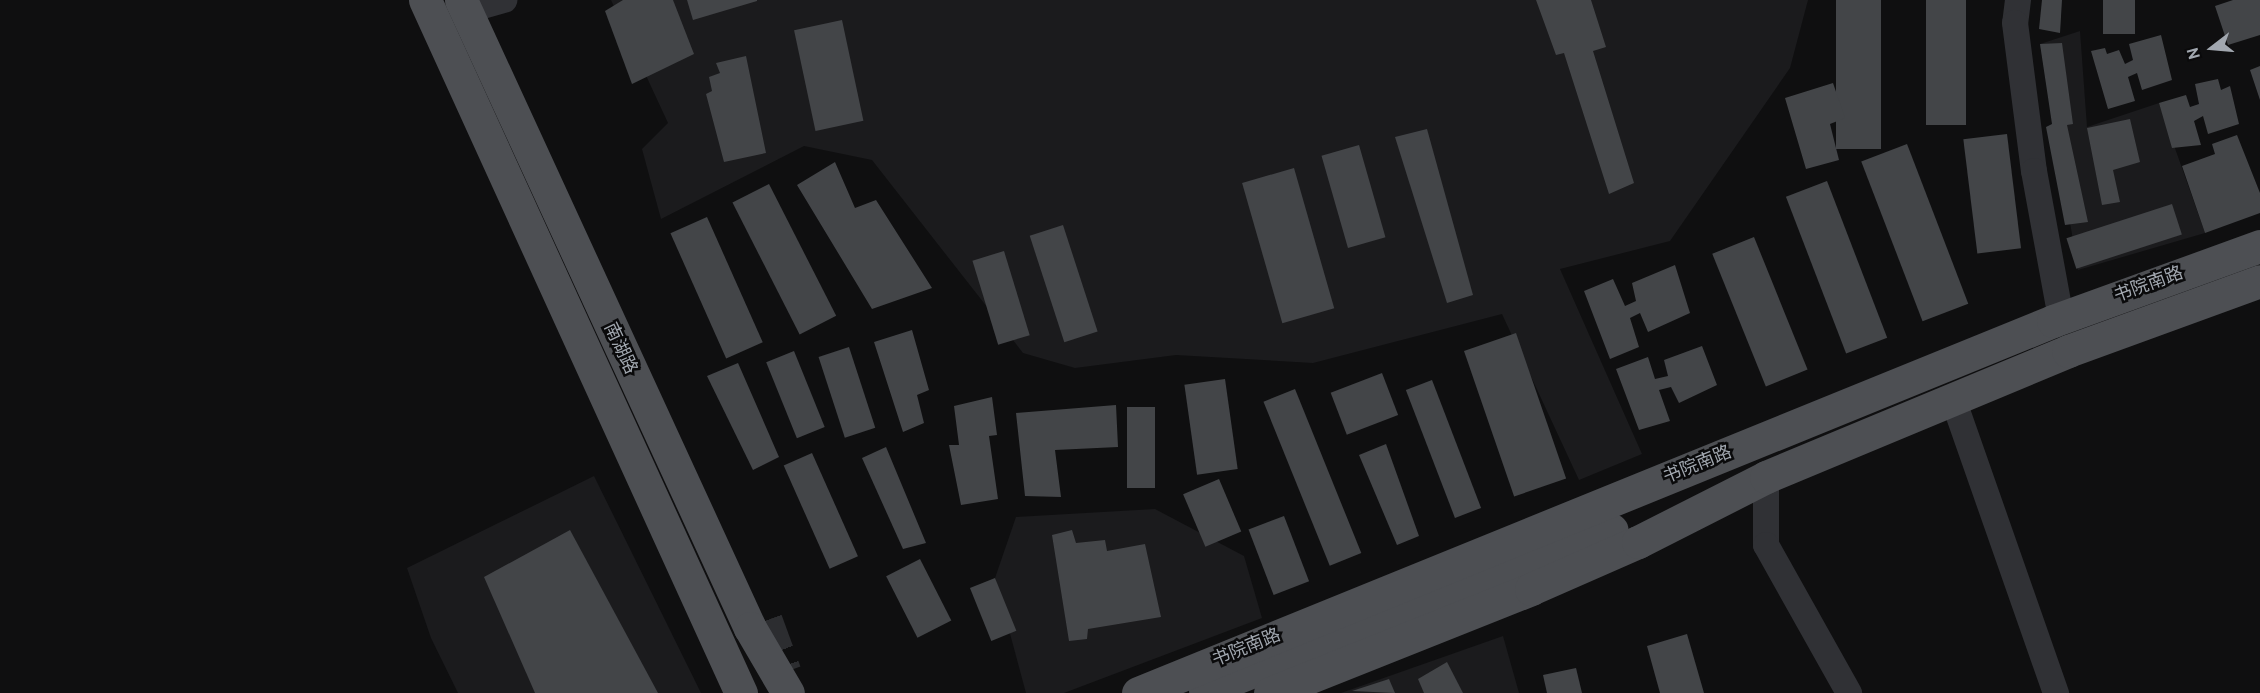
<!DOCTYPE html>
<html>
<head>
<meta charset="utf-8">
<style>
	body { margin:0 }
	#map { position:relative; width:2260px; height:693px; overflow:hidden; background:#0f0f10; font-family:Overpass,"Noto Sans SC",sans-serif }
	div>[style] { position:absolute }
	.built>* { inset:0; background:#1b1b1d }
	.building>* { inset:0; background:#434548; transform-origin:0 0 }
	.major-tunnel>* { height:33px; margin-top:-16.5px; transform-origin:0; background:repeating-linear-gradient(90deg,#2c2d30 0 33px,transparent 0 49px) }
	.minor>* { height:26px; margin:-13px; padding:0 13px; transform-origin:13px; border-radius:13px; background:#303135 }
	.major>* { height:33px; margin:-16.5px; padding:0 16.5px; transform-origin:16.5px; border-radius:16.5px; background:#4d4f53 }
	span { translate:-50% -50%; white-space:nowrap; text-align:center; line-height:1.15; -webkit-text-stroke:5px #0a0a0b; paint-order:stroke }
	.street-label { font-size:18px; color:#a1a7af }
	.north { position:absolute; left:2182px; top:18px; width:60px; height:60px; -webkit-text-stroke:4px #0a0a0b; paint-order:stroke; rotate:254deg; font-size:16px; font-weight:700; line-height:24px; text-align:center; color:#a1a7af }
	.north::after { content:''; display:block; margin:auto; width:21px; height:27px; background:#a1a7af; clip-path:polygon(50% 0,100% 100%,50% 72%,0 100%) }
</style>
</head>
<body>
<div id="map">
	<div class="built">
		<i style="clip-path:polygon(611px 0,1808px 0,1790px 68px,1670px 241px,1560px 269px,1642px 454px,1579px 480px,1502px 314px,1313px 363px,1176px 355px,1075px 368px,1023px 353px,872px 160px,804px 146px,661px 219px,642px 149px,668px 123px)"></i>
		<i style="clip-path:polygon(2080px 31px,2087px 127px,2159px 103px,2205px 233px,2078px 270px,2040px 44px)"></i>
		<i style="clip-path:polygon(594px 476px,701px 693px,458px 693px,431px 638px,407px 568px)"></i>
		<i style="clip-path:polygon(1155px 509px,1244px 556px,1262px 618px,1064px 693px,1026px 693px,995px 578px,1016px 517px)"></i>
		<i style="clip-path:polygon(1503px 636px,1519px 693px,1341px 693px)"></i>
	</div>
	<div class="building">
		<i style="clip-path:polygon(623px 0,673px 0,694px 54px,632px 84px,605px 11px)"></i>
		<i style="clip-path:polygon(687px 0,757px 0,757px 1px,693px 20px)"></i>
		<i style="clip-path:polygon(1536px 0,1591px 0,1606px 47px,1593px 51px,1634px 183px,1609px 194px,1564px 53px,1556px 55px)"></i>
		<i style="left:1836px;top:0;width:45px;height:149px"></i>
		<i style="left:1926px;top:0;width:40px;height:125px"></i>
		<i style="clip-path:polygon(2042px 0,2062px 0,2060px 33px,2039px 29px)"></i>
		<i style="left:2103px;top:0;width:32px;height:34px"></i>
		<i style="clip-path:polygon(2233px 0,2260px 0,2260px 35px,2228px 45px,2215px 6px)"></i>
		<i style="left:842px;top:20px;width:103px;height:49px;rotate:78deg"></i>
		<i style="clip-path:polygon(2161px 35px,2172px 80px,2142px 90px,2137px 73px,2128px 77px,2135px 101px,2108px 109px,2091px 51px,2105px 48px,2107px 54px,2119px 50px,2125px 64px,2133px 60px,2129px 44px)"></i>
		<i style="clip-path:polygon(2062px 43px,2073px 124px,2067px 125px,2088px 222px,2065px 225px,2046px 127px,2052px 124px,2040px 44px)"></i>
		<i style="clip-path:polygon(746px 56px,766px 153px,724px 162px,706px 94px,712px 91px,709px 77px,720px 73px,716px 63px)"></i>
		<i style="clip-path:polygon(2260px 66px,2260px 100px,2250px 70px)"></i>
		<i style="clip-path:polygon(2218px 79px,2221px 90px,2230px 86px,2239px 124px,2208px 134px,2203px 116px,2194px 121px,2201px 145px,2172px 148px,2159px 103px,2186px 95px,2190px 107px,2199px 104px,2195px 84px)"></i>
		<i style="clip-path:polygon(1833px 83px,1845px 118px,1830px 124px,1839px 160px,1806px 169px,1785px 98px)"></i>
		<i style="clip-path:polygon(2130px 119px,2140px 162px,2113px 170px,2120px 202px,2102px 205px,2087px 128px)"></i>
		<i style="clip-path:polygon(1427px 129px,1473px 295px,1447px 303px,1395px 137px)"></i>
		<i style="left:2007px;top:134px;width:115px;height:44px;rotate:83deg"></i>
		<i style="clip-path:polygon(2237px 135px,2260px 193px,2260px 213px,2205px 233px,2182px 166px,2215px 154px,2212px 144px)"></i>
		<i style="left:1907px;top:144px;width:171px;height:49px;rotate:69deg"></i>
		<i style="left:1359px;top:145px;width:96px;height:39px;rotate:74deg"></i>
		<i style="clip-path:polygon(835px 162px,855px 208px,876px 200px,932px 288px,872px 309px,797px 185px)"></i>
		<i style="left:1294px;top:168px;width:146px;height:54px;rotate:74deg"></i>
		<i style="left:1827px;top:181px;width:168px;height:44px;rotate:69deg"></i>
		<i style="left:769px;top:184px;width:148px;height:41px;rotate:63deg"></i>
		<i style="left:2172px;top:204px;width:32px;height:111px;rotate:72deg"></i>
		<i style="left:707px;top:217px;width:137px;height:40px;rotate:66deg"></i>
		<i style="left:1063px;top:225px;width:112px;height:35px;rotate:72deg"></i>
		<i style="left:1754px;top:237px;width:143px;height:45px;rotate:68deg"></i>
		<i style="left:1004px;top:251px;width:88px;height:33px;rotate:73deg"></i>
		<i style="clip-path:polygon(1675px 265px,1690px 313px,1648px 332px,1640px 313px,1630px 318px,1639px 347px,1610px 359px,1584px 291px,1613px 279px,1625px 306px,1636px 301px,1632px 283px)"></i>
		<i style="clip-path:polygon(912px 330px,929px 390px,917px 395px,924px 423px,903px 432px,874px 342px)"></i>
		<i style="left:1516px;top:333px;width:154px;height:55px;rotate:71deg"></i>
		<i style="clip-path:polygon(1702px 346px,1717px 385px,1679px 403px,1671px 387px,1659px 390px,1670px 421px,1639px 430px,1616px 369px,1648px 357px,1655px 379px,1668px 376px,1664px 360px)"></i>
		<i style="left:849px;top:347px;width:85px;height:32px;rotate:72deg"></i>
		<i style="left:794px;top:351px;width:82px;height:30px;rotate:68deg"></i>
		<i style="clip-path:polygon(738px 363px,779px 457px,753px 470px,707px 376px)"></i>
		<i style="left:1382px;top:373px;width:45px;height:55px;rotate:69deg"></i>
		<i style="left:1225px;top:379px;width:91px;height:41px;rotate:82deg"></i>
		<i style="left:1432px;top:380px;width:137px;height:28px;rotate:69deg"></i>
		<i style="left:1295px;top:389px;width:177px;height:34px;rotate:68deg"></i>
		<i style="clip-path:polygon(992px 397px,997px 435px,989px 436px,998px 499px,961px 505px,949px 445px,959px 445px,954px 406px)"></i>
		<i style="clip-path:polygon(1116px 405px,1118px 447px,1055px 450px,1061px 497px,1025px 496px,1016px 413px)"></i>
		<i style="left:1127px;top:407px;width:28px;height:81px"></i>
		<i style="clip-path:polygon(1386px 444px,1419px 536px,1397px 545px,1359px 455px)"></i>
		<i style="clip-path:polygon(886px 447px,926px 543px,903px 549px,862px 458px)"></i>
		<i style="left:812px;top:453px;width:113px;height:31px;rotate:66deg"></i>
		<i style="left:1219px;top:479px;width:57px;height:39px;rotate:67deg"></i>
		<i style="left:1284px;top:516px;width:70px;height:38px;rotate:69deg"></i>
		<i style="clip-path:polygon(570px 530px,658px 693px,535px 693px,484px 577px)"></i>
		<i style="clip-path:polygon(1072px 530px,1076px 543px,1105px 540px,1107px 551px,1145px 544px,1161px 617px,1088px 629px,1087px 639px,1069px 641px,1052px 535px)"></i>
		<i style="left:920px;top:559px;width:69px;height:38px;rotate:63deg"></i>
		<i style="left:995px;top:578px;width:57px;height:27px;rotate:68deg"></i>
		<i style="clip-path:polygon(1687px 634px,1704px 693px,1660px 693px,1647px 646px)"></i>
		<i style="clip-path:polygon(1447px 662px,1463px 693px,1424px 693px,1418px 679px)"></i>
		<i style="clip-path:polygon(1576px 668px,1582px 693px,1547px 693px,1543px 675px)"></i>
		<i style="clip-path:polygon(1389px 679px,1395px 693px,1352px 691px)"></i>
	</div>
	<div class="major-tunnel">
		<i style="left:766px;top:620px;width:55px;rotate:69.9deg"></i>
	</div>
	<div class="minor">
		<i style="left:2018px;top:0;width:23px;rotate:97deg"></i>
		<i style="left:2015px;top:23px;width:149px;rotate:82.7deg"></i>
		<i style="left:2034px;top:171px;width:149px;rotate:79.6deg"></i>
		<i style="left:465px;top:11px;width:41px;rotate:-15.8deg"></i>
		<i style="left:1953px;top:399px;width:312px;rotate:70.7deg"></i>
		<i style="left:1766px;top:477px;width:68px;rotate:90deg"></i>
		<i style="left:1766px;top:545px;width:170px;rotate:60.7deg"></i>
	</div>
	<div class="major">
		<i style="left:425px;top:0;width:762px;rotate:65.49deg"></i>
		<i style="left:461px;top:0;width:691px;rotate:65.29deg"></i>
		<i style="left:750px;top:628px;width:75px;rotate:59.7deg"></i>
		<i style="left:1205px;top:690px;width:437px;rotate:-21.5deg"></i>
		<i style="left:1138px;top:693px;width:988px;rotate:-22.12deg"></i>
		<i style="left:2053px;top:321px;width:220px;rotate:-19.9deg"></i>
		<i style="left:1270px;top:693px;width:281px;rotate:-21.7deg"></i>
		<i style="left:1531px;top:589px;width:117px;rotate:-23.7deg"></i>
		<i style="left:1638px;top:542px;width:144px;rotate:-26.9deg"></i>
		<i style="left:1766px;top:477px;width:327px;rotate:-22.6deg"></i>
		<i style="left:2068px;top:351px;width:204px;rotate:-20deg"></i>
	</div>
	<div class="street-label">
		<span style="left:2149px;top:286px;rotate:-20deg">书院南路</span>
		<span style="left:619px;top:349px;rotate:65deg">南湖路</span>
		<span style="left:1698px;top:466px;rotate:-22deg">书院南路</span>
		<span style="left:1247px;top:649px;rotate:-22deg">书院南路</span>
	</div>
	<div class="north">N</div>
</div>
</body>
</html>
